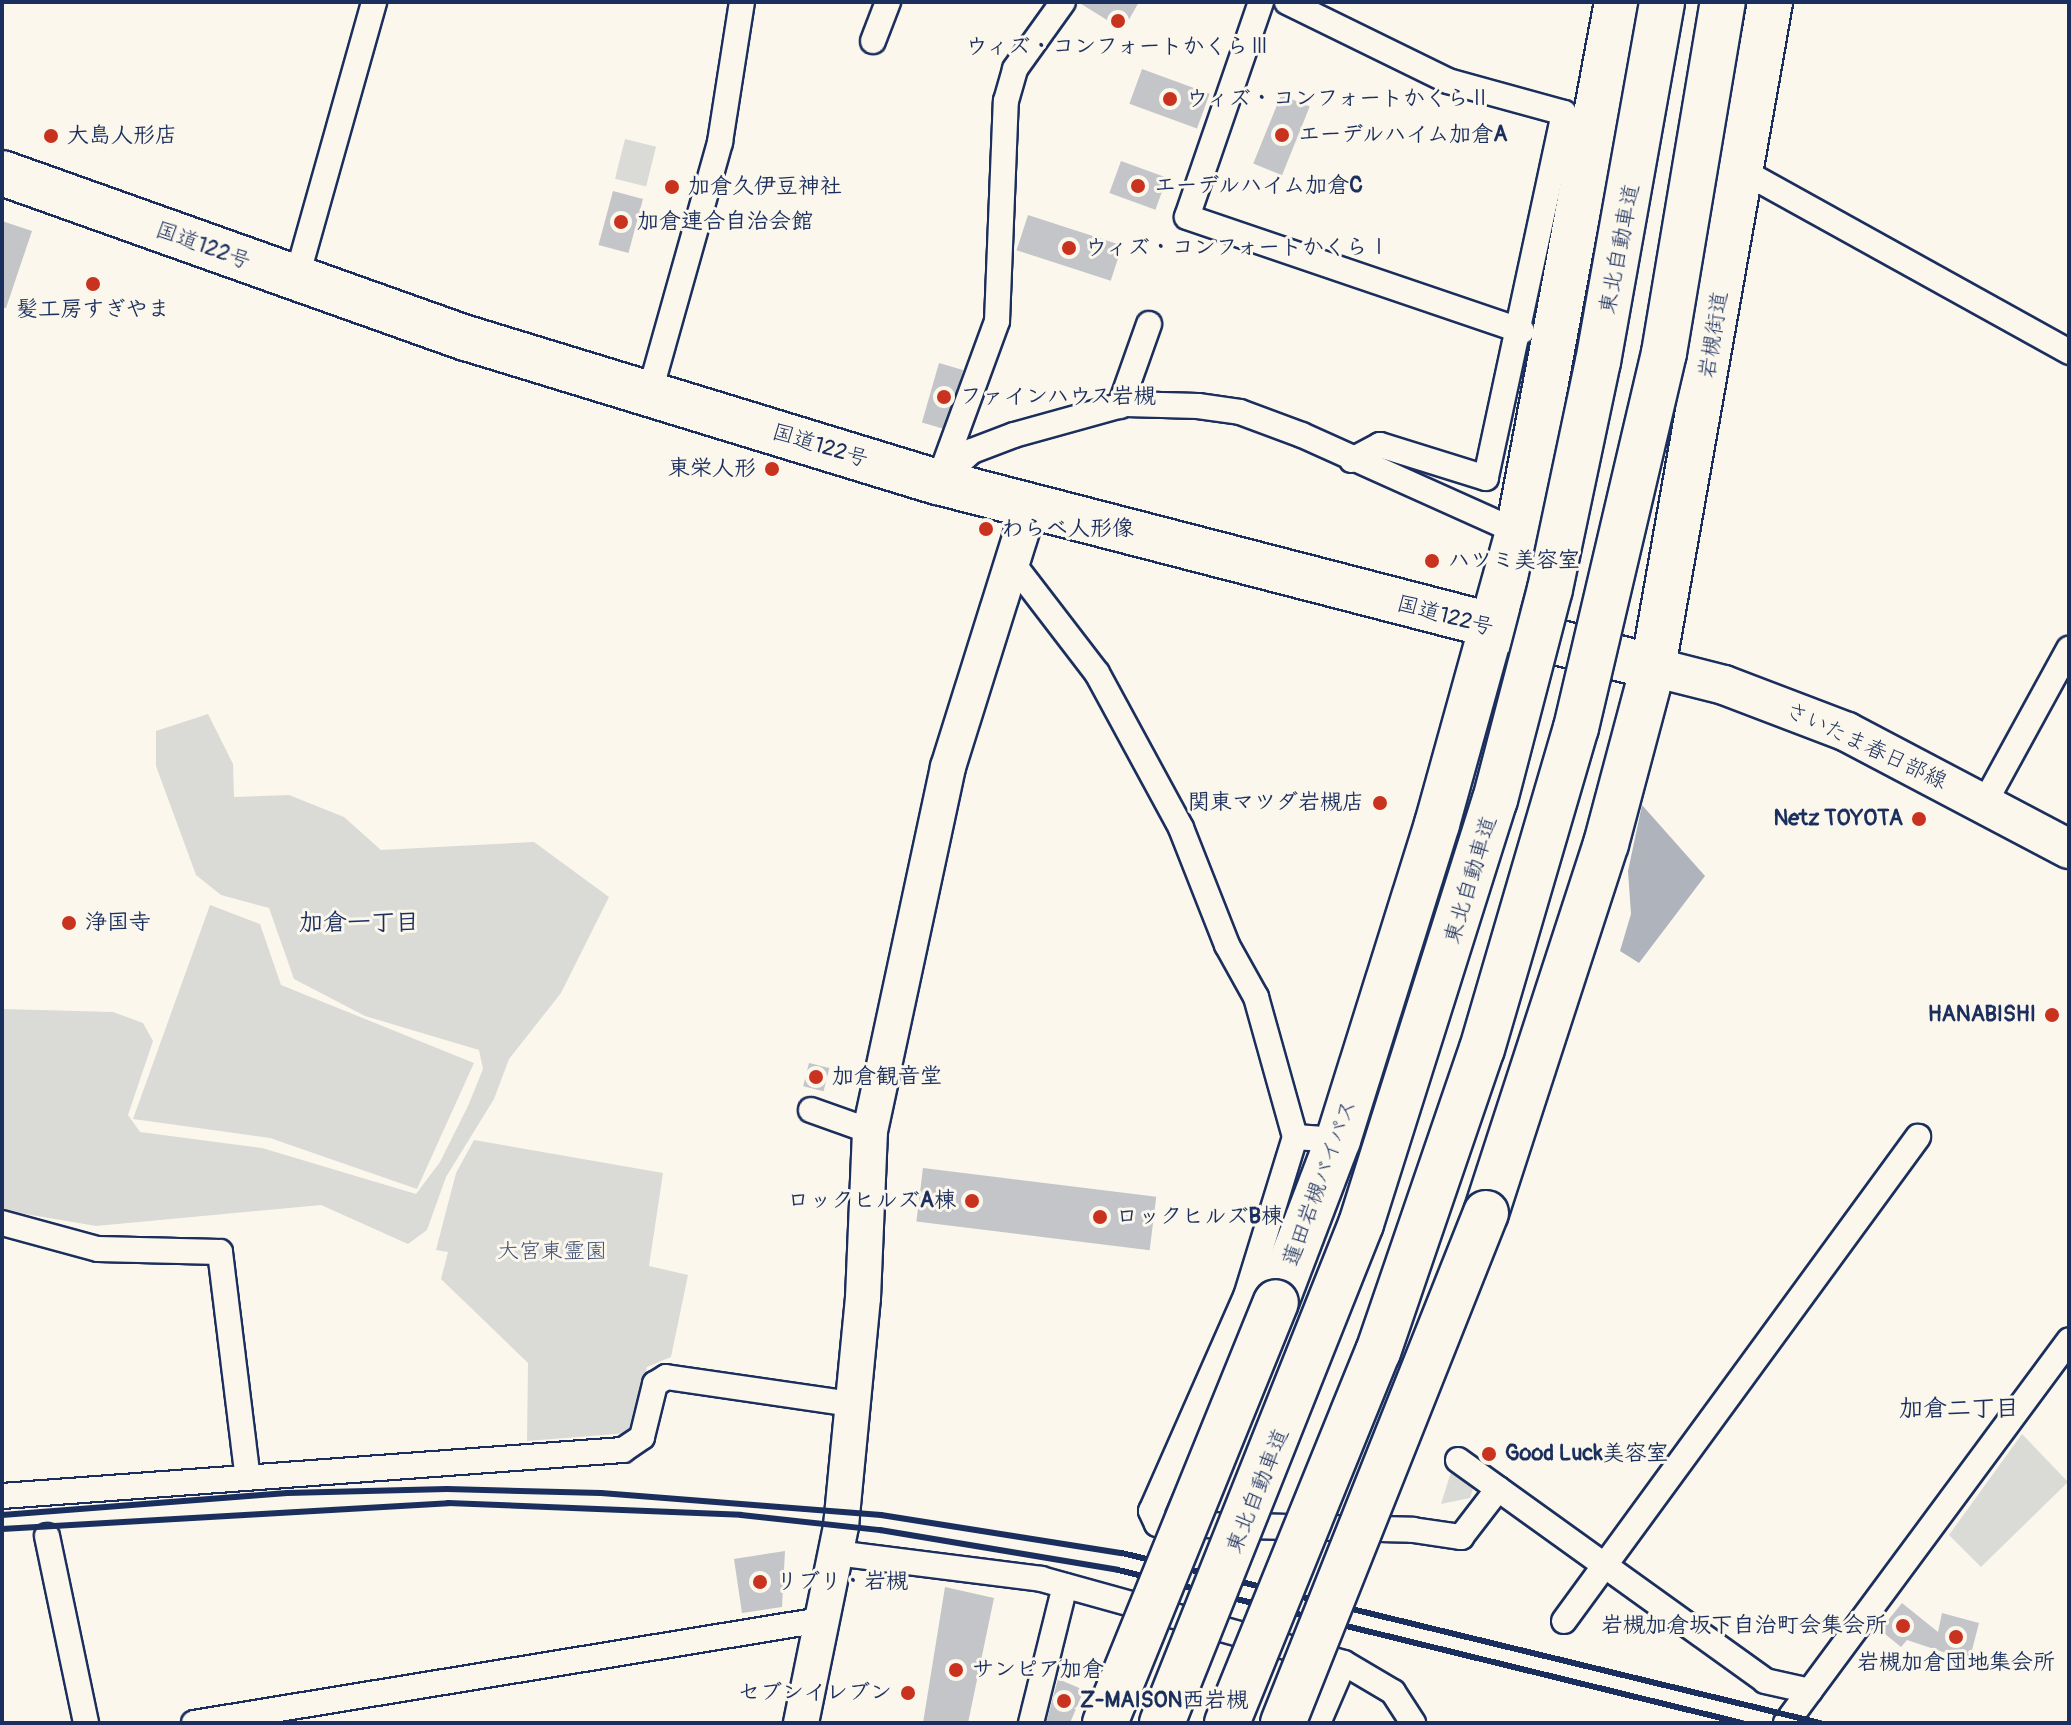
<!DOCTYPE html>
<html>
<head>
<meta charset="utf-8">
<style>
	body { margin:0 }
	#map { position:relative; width:2071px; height:1725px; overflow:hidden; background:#fbf7ec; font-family:Pangolin,"Klee One",sans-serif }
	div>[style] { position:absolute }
	.green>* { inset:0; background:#dadad7; transform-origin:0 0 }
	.water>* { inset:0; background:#afb3bb }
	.building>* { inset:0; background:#c3c5c9; transform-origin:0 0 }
	.roads { filter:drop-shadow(2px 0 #1b2f5e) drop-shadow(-2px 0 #1b2f5e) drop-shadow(0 2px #1b2f5e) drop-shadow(0 -2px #1b2f5e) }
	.street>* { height:24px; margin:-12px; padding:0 12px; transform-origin:12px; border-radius:12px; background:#fbf7ec }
	.secondary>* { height:34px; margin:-17px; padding:0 17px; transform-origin:17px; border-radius:17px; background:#fbf7ec }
	.primary>* { height:38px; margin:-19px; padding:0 19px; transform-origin:19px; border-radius:19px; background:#fbf7ec }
	.highway>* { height:44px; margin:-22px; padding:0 22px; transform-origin:22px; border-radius:22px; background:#fbf7ec }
	.rail>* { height:6px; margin:-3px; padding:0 3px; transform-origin:3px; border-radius:3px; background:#1b2f5e }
	.bridges { filter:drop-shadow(2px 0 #1b2f5e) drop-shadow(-2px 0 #1b2f5e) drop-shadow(0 2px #1b2f5e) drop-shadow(0 -2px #1b2f5e) }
	.highway-bridge>* { height:44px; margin:-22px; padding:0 22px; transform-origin:22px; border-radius:22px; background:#fbf7ec }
	.dots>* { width:22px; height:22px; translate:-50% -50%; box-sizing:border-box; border:4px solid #fbf7ec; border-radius:50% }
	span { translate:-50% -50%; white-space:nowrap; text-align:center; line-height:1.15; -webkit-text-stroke:6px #fbf7ec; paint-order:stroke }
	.poi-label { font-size:22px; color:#1b2f5e; font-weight:700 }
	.left { translate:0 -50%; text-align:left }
	.right { translate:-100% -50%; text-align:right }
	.street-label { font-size:22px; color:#1b2f5e }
	.park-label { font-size:22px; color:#415176 }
	.neighbourhood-label { font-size:24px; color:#1b2f5e; font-weight:700 }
	.frame { position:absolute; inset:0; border:4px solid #1b2f5e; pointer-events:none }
</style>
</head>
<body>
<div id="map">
	<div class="green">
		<i style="left:625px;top:139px;width:32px;height:41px;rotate:14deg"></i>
		<i style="clip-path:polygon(208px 714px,233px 764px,234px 797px,289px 795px,344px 817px,381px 850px,534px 842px,609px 897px,561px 993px,509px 1059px,494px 1099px,446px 1177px,427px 1230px,408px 1244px,321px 1205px,96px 1226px,2px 1210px,2px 1009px,113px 1012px,143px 1023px,153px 1041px,128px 1115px,140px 1132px,262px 1148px,416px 1194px,440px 1162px,468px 1106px,483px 1069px,479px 1050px,365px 1016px,294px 979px,269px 908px,221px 895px,196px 875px,156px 766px,156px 731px)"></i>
		<i style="clip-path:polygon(210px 905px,260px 924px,281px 985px,474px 1063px,417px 1189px,270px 1138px,133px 1119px)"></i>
		<i style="clip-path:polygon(474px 1140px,663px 1173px,649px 1266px,688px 1275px,671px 1357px,647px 1367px,628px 1433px,527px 1441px,528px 1363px,441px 1279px,448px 1252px,436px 1250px,456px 1173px)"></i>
		<i style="clip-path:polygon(2022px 1434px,2068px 1482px,1981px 1567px,1949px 1535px)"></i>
		<i style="clip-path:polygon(1451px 1472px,1474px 1485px,1470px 1498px,1441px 1504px)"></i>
	</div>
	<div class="water">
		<i style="clip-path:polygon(1642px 805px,1705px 876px,1639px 963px,1620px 951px,1631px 914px,1628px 871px)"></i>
	</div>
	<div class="building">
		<i style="clip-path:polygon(1078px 2px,1139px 2px,1123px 30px)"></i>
		<i style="left:1142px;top:69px;width:72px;height:37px;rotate:20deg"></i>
		<i style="left:1281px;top:95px;width:31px;height:74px;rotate:22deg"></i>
		<i style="left:1121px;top:161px;width:49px;height:34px;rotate:20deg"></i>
		<i style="left:613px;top:191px;width:31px;height:56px;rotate:15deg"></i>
		<i style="left:1028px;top:215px;width:99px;height:37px;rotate:18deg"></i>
		<i style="clip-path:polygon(2px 221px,32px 231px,6px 308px,2px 308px)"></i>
		<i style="left:939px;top:363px;width:25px;height:62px;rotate:16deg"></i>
		<i style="left:809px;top:1063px;width:21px;height:24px;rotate:14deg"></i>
		<i style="left:923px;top:1168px;width:235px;height:54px;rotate:7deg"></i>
		<i style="clip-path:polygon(785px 1551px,782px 1607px,742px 1613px,734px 1559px)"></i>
		<i style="clip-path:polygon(945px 1587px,994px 1598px,968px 1723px,923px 1723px)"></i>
		<i style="clip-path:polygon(1902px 1603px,1938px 1632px,1942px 1613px,1979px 1623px,1970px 1658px,1976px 1663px,1907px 1640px,1901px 1647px,1880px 1630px)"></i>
		<i style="clip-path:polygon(1058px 1679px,1084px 1690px,1070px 1723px,1046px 1723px)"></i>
	</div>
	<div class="roads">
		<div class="street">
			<i style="left:1261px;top:2px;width:227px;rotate:109deg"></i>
			<i style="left:1187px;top:217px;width:354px;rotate:18.8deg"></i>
			<i style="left:1287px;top:2px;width:179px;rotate:26.1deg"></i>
			<i style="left:1448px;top:81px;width:120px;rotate:15.4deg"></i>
			<i style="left:1564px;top:113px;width:373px;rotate:102.1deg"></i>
			<i style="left:1486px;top:478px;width:111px;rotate:-162.7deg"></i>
			<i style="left:1380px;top:445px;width:32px;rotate:152deg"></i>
			<i style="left:873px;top:41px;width:42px;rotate:-69deg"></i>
			<i style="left:1741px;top:170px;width:375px;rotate:29deg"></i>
			<i style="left:296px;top:280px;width:289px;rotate:-74.3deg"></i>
			<i style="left:649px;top:395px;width:263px;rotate:-74.3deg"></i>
			<i style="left:720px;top:142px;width:142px;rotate:-81.1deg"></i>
			<i style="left:1120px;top:406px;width:87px;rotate:-70.5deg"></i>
			<i style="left:940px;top:477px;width:166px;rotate:-69.9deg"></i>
			<i style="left:997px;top:321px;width:220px;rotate:-87.7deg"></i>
			<i style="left:1006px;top:101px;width:33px;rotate:-74deg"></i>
			<i style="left:1015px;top:69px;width:82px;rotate:-54.4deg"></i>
			<i style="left:938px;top:482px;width:46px;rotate:-42.4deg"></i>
			<i style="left:972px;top:451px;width:45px;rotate:-20.9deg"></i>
			<i style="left:1014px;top:435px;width:116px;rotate:-15.5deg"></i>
			<i style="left:1126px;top:404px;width:72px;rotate:1.6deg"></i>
			<i style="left:1198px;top:406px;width:42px;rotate:8.1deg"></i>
			<i style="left:1240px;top:412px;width:66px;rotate:20.4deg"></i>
			<i style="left:1302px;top:435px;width:237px;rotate:24.2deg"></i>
			<i style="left:1014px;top:565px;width:136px;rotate:52.5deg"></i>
			<i style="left:1097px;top:673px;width:176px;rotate:61.5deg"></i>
			<i style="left:1181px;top:828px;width:126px;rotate:68.5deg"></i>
			<i style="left:1227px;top:945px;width:60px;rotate:60.9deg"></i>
			<i style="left:1256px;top:997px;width:145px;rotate:74.4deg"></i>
			<i style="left:1984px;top:804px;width:177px;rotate:-61.3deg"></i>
			<i style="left:811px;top:1110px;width:63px;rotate:19.6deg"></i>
			<i style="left:1338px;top:1140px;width:43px;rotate:-176deg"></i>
			<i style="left:1295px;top:1137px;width:166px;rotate:107.1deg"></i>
			<i style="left:1246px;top:1296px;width:235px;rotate:113.8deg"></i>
			<i style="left:1151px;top:1511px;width:14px;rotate:65deg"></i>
			<i style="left:1157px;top:1524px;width:256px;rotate:1.3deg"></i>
			<i style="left:1413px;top:1530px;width:49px;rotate:8.3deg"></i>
			<i style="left:1461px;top:1537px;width:61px;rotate:-52.4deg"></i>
			<i style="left:2px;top:1223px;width:99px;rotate:15.2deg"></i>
			<i style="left:98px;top:1249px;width:122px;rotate:1.4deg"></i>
			<i style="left:220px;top:1252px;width:223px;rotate:83deg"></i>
			<i style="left:1458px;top:1460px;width:378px;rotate:35.7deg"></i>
			<i style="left:1765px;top:1681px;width:46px;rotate:12.5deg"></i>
			<i style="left:2px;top:1496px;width:623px;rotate:-4.24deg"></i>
			<i style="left:623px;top:1450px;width:23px;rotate:-34deg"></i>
			<i style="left:642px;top:1437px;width:55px;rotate:-76.2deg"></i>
			<i style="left:655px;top:1384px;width:13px;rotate:-32deg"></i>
			<i style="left:666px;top:1377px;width:188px;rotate:8.3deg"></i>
			<i style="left:47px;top:1536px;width:191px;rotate:78.2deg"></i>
			<i style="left:836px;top:1553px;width:207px;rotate:7.2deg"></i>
			<i style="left:1041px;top:1579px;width:314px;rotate:15.5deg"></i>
			<i style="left:1344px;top:1663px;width:57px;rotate:30.6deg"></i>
			<i style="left:1393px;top:1692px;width:37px;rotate:57deg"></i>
			<i style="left:1564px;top:1621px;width:600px;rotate:-53.82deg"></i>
			<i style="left:194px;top:1723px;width:635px;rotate:-9.33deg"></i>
			<i style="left:1031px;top:1723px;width:141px;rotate:-76.1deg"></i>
			<i style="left:1318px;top:1723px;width:65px;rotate:-66.6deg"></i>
			<i style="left:1786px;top:1723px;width:476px;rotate:-53.5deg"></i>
		</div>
		<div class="secondary">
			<i style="left:801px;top:1723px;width:201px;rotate:-78.5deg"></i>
			<i style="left:841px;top:1526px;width:229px;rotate:-84.5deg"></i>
			<i style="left:863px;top:1298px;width:167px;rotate:-87.6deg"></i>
			<i style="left:870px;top:1131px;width:372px;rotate:-77.9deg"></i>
			<i style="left:948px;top:767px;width:274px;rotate:-72.6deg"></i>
		</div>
		<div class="primary">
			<i style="left:1653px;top:667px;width:73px;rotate:14.2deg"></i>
			<i style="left:1724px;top:685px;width:132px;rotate:20.9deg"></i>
			<i style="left:1847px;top:732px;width:251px;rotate:27.8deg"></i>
		</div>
		<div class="highway">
			<i style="left:2px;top:173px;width:492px;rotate:19.6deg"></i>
			<i style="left:466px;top:338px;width:493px;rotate:17deg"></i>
			<i style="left:938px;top:482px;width:739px;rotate:14.51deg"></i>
			<i style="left:1486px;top:1213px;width:388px;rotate:-72deg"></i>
			<i style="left:1606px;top:844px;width:183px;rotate:-75.1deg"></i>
			<i style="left:1653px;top:667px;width:675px;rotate:-80.02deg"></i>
			<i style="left:1276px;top:1302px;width:173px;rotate:-69.1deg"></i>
			<i style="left:1338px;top:1140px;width:331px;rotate:-72.6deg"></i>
			<i style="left:1437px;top:824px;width:303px;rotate:-74.5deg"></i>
			<i style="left:1518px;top:532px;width:539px;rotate:-79.42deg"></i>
		</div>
	</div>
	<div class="rail">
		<i style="left:2px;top:1515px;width:286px;rotate:-4.4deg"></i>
		<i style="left:287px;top:1493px;width:160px;rotate:-1.4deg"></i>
		<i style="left:447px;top:1489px;width:154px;rotate:1.5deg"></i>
		<i style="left:601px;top:1493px;width:281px;rotate:4.5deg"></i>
		<i style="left:881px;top:1515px;width:244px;rotate:9deg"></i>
		<i style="left:1122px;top:1553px;width:718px;rotate:13.69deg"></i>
		<i style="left:2px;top:1529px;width:447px;rotate:-3.3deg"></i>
		<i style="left:448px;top:1503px;width:293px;rotate:2.3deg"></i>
		<i style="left:741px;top:1515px;width:140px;rotate:6.2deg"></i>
		<i style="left:880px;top:1530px;width:241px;rotate:9.5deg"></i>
		<i style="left:1118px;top:1570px;width:642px;rotate:13.78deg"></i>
	</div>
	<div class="bridges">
		<div class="highway-bridge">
			<i style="left:1105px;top:1723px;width:454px;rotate:-67.9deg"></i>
			<i style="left:1162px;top:1723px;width:537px;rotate:-68.26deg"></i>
			<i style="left:1361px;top:1224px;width:445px;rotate:-72.5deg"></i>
			<i style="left:1495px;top:800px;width:218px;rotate:-75.4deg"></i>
			<i style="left:1550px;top:589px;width:232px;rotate:-78.1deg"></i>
			<i style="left:1598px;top:362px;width:366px;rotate:-79.9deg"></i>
			<i style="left:1227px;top:1723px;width:401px;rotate:-67.9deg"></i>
			<i style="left:1378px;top:1352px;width:320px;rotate:-71.1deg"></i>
			<i style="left:1482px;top:1049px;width:334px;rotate:-73.7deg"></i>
			<i style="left:1576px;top:728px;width:385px;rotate:-76.8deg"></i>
			<i style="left:1664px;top:353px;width:356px;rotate:-80.5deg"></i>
			<i style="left:1283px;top:1723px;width:549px;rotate:-68.3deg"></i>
		</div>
	</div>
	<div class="dots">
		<i style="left:1118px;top:21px;background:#c8321e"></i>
		<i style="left:1170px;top:99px;background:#c8321e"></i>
		<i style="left:1282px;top:135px;background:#c8321e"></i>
		<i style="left:51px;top:136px;background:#c8321e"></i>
		<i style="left:1138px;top:186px;background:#c8321e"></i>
		<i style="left:672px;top:187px;background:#c8321e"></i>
		<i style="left:621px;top:222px;background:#c8321e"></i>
		<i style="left:1069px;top:248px;background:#c8321e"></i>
		<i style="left:93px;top:284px;background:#c8321e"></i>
		<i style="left:944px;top:397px;background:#c8321e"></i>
		<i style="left:772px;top:469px;background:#c8321e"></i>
		<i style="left:986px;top:529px;background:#c8321e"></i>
		<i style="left:1432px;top:561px;background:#c8321e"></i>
		<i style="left:1380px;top:803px;background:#c8321e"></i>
		<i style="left:1919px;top:819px;background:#c8321e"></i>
		<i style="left:69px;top:923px;background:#c8321e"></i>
		<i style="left:2052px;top:1015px;background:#c8321e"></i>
		<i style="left:816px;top:1077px;background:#c8321e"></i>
		<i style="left:972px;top:1201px;background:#c8321e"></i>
		<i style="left:1100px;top:1217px;background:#c8321e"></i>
		<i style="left:1489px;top:1454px;background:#c8321e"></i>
		<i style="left:760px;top:1582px;background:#c8321e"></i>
		<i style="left:1903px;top:1626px;background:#c8321e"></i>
		<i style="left:1956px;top:1637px;background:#c8321e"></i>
		<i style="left:956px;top:1670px;background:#c8321e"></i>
		<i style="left:908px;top:1693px;background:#c8321e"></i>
		<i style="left:1064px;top:1701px;background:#c8321e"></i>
	</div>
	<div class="poi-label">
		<span style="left:1118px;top:47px">ウィズ・コンフォートかくらⅢ</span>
		<span class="left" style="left:1186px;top:99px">ウィズ・コンフォートかくらⅡ</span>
		<span class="left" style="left:1298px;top:135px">エーデルハイム加倉A</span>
		<span class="left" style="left:67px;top:136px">大島人形店</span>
		<span class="left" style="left:1154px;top:186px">エーデルハイム加倉C</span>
		<span class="left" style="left:688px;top:187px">加倉久伊豆神社</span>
		<span class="left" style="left:637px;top:222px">加倉連合自治会館</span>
		<span class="left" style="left:1085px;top:248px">ウィズ・コンフォートかくらⅠ</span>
		<span style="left:93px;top:310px">髪工房すぎやま</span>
		<span class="left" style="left:960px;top:397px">ファインハウス岩槻</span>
		<span class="right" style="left:756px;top:469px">東栄人形</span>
		<span class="left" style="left:1002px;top:529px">わらべ人形像</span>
		<span class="left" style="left:1448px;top:561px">ハツミ美容室</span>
		<span class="right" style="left:1364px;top:803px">関東マツダ岩槻店</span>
		<span class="right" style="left:1903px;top:819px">Netz TOYOTA</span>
		<span class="left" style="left:85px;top:923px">浄国寺</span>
		<span class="right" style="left:2036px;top:1015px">HANABISHI</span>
		<span class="left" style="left:832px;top:1077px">加倉観音堂</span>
		<span class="right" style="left:956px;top:1201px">ロックヒルズA棟</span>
		<span class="left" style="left:1116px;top:1217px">ロックヒルズB棟</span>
		<span class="left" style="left:1505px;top:1454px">Good Luck美容室</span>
		<span class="left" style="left:776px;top:1582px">リブリ・岩槻</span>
		<span class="right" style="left:1887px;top:1626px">岩槻加倉坂下自治町会集会所</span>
		<span style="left:1956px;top:1663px">岩槻加倉団地集会所</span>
		<span class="left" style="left:972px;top:1670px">サンピア加倉</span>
		<span class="right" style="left:892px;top:1693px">セブンイレブン</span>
		<span class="left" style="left:1080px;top:1701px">Z-MAISON西岩槻</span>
	</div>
	<div class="street-label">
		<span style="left:203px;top:246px;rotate:20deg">国道122号</span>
		<span style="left:1620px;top:249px;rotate:-79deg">東北自動車道</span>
		<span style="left:1714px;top:335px;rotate:-81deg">岩槻街道</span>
		<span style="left:820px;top:446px;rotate:17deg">国道122号</span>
		<span style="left:1445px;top:616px;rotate:15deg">国道122号</span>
		<span style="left:1866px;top:746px;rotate:25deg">さいたま春日部線</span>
		<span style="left:1471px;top:880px;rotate:-73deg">東北自動車道</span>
		<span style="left:1320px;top:1183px;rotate:-70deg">蓮田岩槻バイパス</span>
		<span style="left:1258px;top:1491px;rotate:-68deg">東北自動車道</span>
	</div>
	<div class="park-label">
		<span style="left:552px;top:1252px">大宮東霊園</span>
	</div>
	<div class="neighbourhood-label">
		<span style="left:359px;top:923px">加倉一丁目</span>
		<span style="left:1959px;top:1409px">加倉二丁目</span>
	</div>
	<div class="frame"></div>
</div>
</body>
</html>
